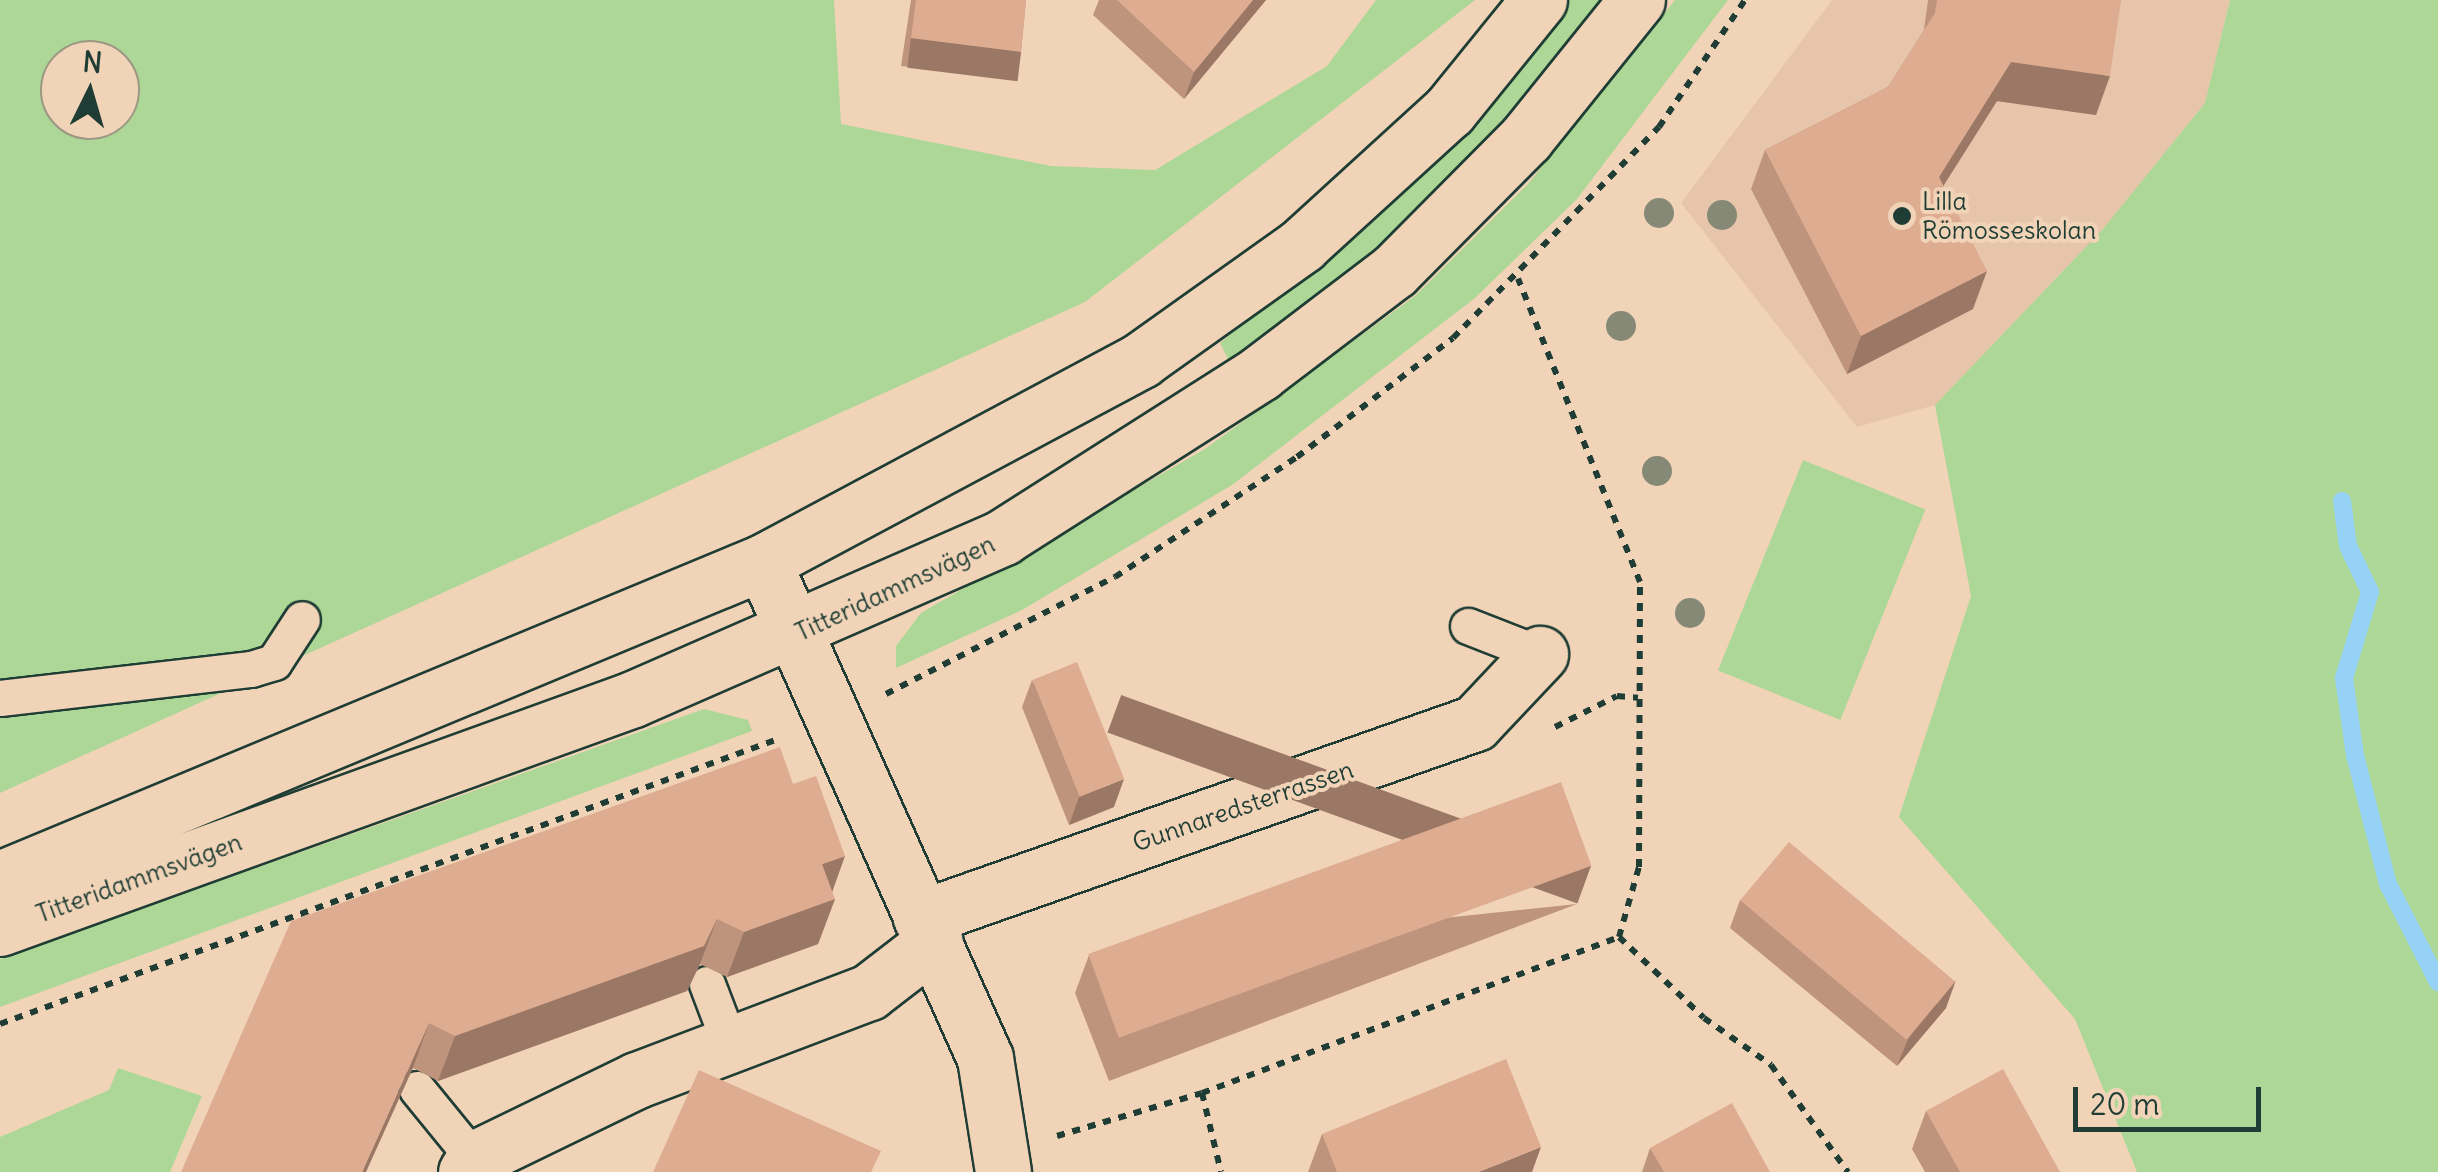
<!DOCTYPE html>
<html>
<head>
<meta charset="utf-8">
<style>
	body { margin:0 }
	#map { position:relative; width:2438px; height:1172px; overflow:hidden; background:#f1d4b8; font-family:Delius,sans-serif }
	div>[style] { position:absolute }
	.built>* { inset:0; background:#e7c5aa }
	.green>* { inset:0; background:#acd796; transform-origin:0 0 }
	.stream>* { height:18px; margin:-9px; padding:0 9px; transform-origin:9px; border-radius:9px; background:#95d2f6 }
	.path>* { height:6px; margin-top:-3px; transform-origin:0; background:repeating-linear-gradient(90deg,#1f3d34 0 8px,transparent 0 16px) }
	.roads { filter:drop-shadow(2px 0 #1f3d34) drop-shadow(-2px 0 #1f3d34) drop-shadow(0 2px #1f3d34) drop-shadow(0 -2px #1f3d34) }
	.lane>* { height:35px; margin:-17.5px; padding:0 17.5px; transform-origin:17.5px; border-radius:17.5px; background:#f1d4b8 }
	.street>* { height:55px; margin:-27.5px; padding:0 27.5px; transform-origin:27.5px; border-radius:27.5px; background:#f1d4b8 }
	.trees>* { width:30px; height:30px; margin:-15px; border-radius:50%; background:#858975 }
	.wall>* { inset:0; background:#bf947c }
	.shaded-wall>* { inset:0; background:#9b7865; transform-origin:0 0 }
	.building>* { inset:0; background:#deac90; transform-origin:0 0 }
	.dots>* { width:28px; height:28px; translate:-50% -50%; box-sizing:border-box; border:5px solid #f1d4b8; border-radius:50% }
	span { translate:-50% -50%; white-space:nowrap; text-align:center; line-height:1.15; -webkit-text-stroke:8px #f1d4b8; paint-order:stroke }
	.poi-label { font-size:25px; color:#1f3d34 }
	.left { translate:0 -50%; text-align:left }
	.street-label { font-size:25px; color:#1f3d34 }
	.north { position:absolute; left:40px; top:40px; width:100px; height:100px; box-sizing:border-box; background:#f1d4b8; border:2px solid #9d9883; border-radius:50%; rotate:5deg; font-size:28px; font-weight:700; line-height:40px; text-align:center; color:#1f3d34 }
	.north::after { content:''; display:block; margin:auto; width:35px; height:45px; background:#1f3d34; clip-path:polygon(50% 0,100% 100%,50% 72%,0 100%) }
	.scale { position:absolute; left:2073px; top:1087px; width:188px; height:45px; box-sizing:border-box; border:5px solid #1f3d34; border-top:0; padding-left:12px; font-size:30px; line-height:35px; white-space:nowrap; color:#1f3d34; -webkit-text-stroke:8px #f1d4b8; paint-order:stroke }
</style>
</head>
<body>
<div id="map">
	<div class="built">
		<i style="clip-path:polygon(1832px 0,2230px 0,2205px 103px,2103px 229px,1935px 405px,1857px 427px,1681px 203px)"></i>
	</div>
	<div class="green">
		<i style="clip-path:polygon(evenodd,0 0,834px 0,841px 124px,1051px 166px,1155px 170px,1327px 66px,1376px 0,1475px 0,1085px 302px,0 793px,0 0,60px 60px,120px 60px,120px 120px,60px 120px,60px 60px)"></i>
		<i style="clip-path:polygon(1567px 0,1608px 0,1437px 203px,1230px 363px,1220px 343px,1378px 210px)"></i>
		<i style="clip-path:polygon(1675px 0,1728px 0,1577px 199px,1475px 298px,1232px 485px,1022px 610px,896px 668px,896px 646px,921px 613px,1205px 449px,1415px 296px,1528px 184px)"></i>
		<i style="clip-path:polygon(2230px 0,2438px 0,2438px 1172px,2137px 1172px,2075px 1019px,1899px 817px,1971px 596px,1935px 405px,2103px 229px,2205px 103px)"></i>
		<i style="left:1803px;top:460px;width:132px;height:227px;rotate:22deg"></i>
		<i style="clip-path:polygon(704px 709px,748px 720px,752px 731px,0 1007px,0 959px)"></i>
		<i style="clip-path:polygon(118px 1068px,202px 1096px,170px 1172px,0 1172px,0 1137px,109px 1090px)"></i>
	</div>
	<div class="stream">
		<i style="left:2342px;top:501px;width:45px;rotate:82.4deg"></i>
		<i style="left:2348px;top:546px;width:51px;rotate:64.4deg"></i>
		<i style="left:2370px;top:592px;width:90px;rotate:106.8deg"></i>
		<i style="left:2344px;top:678px;width:78px;rotate:81.9deg"></i>
		<i style="left:2355px;top:755px;width:133px;rotate:75.7deg"></i>
		<i style="left:2388px;top:884px;width:110px;rotate:63deg"></i>
	</div>
	<div class="path">
		<i style="left:886px;top:694px;width:257px;rotate:-27.1deg"></i>
		<i style="left:1115px;top:577px;width:218px;rotate:-33.4deg"></i>
		<i style="left:1297px;top:457px;width:196px;rotate:-37.3deg"></i>
		<i style="left:1453px;top:338px;width:295px;rotate:-45.7deg"></i>
		<i style="left:1659px;top:127px;width:153px;rotate:-55.9deg"></i>
		<i style="left:1555px;top:727px;width:69px;rotate:-26.6deg"></i>
		<i style="left:1617px;top:696px;width:21px;rotate:5deg"></i>
		<i style="left:1619px;top:937px;width:117px;rotate:43.6deg"></i>
		<i style="left:1704px;top:1018px;width:82px;rotate:35deg"></i>
		<i style="left:1771px;top:1065px;width:132px;rotate:54.3deg"></i>
		<i style="left:0;top:1024px;width:829px;rotate:-20.12deg"></i>
		<i style="left:1202px;top:1093px;width:81px;rotate:76.5deg"></i>
		<i style="left:1057px;top:1136px;width:151px;rotate:-16.5deg"></i>
		<i style="left:1202px;top:1093px;width:445px;rotate:-20.5deg"></i>
		<i style="left:1619px;top:937px;width:73px;rotate:-74.1deg"></i>
		<i style="left:1639px;top:867px;width:285px;rotate:-89.8deg"></i>
		<i style="left:1640px;top:582px;width:327px;rotate:-111.9deg"></i>
	</div>
	<div class="roads">
		<div class="lane">
			<i style="left:1468px;top:626px;width:77px;rotate:21.3deg"></i>
			<i style="left:0;top:698px;width:253px;rotate:-6.6deg"></i>
			<i style="left:251px;top:669px;width:24px;rotate:-17deg"></i>
			<i style="left:274px;top:662px;width:51px;rotate:-56.9deg"></i>
			<i style="left:707px;top:984px;width:62px;rotate:69.2deg"></i>
			<i style="left:417px;top:1089px;width:90px;rotate:50.8deg"></i>
		</div>
		<div class="street">
			<i style="left:763px;top:562px;width:543px;rotate:65.89deg"></i>
			<i style="left:985px;top:1058px;width:115px;rotate:81deg"></i>
			<i style="left:0;top:879px;width:826px;rotate:-22.56deg"></i>
			<i style="left:763px;top:562px;width:429px;rotate:-28.1deg"></i>
			<i style="left:1141px;top:360px;width:198px;rotate:-35.5deg"></i>
			<i style="left:1302px;top:245px;width:199px;rotate:-42.4deg"></i>
			<i style="left:1449px;top:111px;width:143px;rotate:-51deg"></i>
			<i style="left:921px;top:918px;width:587px;rotate:-19.39deg"></i>
			<i style="left:1475px;top:723px;width:95px;rotate:-46.7deg"></i>
			<i style="left:0;top:928px;width:673px;rotate:-19.89deg"></i>
			<i style="left:633px;top:699px;width:404px;rotate:-23.6deg"></i>
			<i style="left:1003px;top:537px;width:305px;rotate:-32.5deg"></i>
			<i style="left:1260px;top:373px;width:168px;rotate:-37.3deg"></i>
			<i style="left:1394px;top:271px;width:187px;rotate:-45.2deg"></i>
			<i style="left:1526px;top:138px;width:177px;rotate:-51.2deg"></i>
			<i style="left:466px;top:1172px;width:15px;rotate:-58deg"></i>
			<i style="left:474px;top:1159px;width:181px;rotate:-25.9deg"></i>
			<i style="left:637px;top:1080px;width:248px;rotate:-20.8deg"></i>
			<i style="left:869px;top:992px;width:83px;rotate:-37.7deg"></i>
		</div>
	</div>
	<div class="trees">
		<i style="left:1659px;top:213px"></i>
		<i style="left:1722px;top:215px"></i>
		<i style="left:1621px;top:326px"></i>
		<i style="left:1657px;top:471px"></i>
		<i style="left:1690px;top:613px"></i>
	</div>
	<div class="wall">
		<i style="clip-path:polygon(911px 0,1026px 0,1021px 52px,1011px 80px,901px 66px)"></i>
		<i style="clip-path:polygon(1099px 0,1266px 0,1184px 99px,1093px 15px)"></i>
		<i style="clip-path:polygon(1928px 0,2121px 0,2096px 115px,1997px 101px,1943px 186px,1973px 309px,1847px 374px,1751px 189px,1765px 150px,1888px 87px,1924px 30px)"></i>
		<i style="clip-path:polygon(1032px 680px,1114px 807px,1069px 825px,1022px 707px)"></i>
		<i style="clip-path:polygon(835px 899px,818px 944px,727px 977px,700px 964px,687px 991px,438px 1081px,413px 1068px,291px 921px)"></i>
		<i style="clip-path:polygon(1740px 900px,1946px 1008px,1897px 1066px,1730px 928px)"></i>
		<i style="clip-path:polygon(1577px 904px,1109px 1081px,1075px 993px,1089px 955px)"></i>
		<i style="clip-path:polygon(1926px 1111px,2060px 1172px,1925px 1172px,1912px 1149px)"></i>
		<i style="clip-path:polygon(1322px 1134px,1532px 1172px,1308px 1172px)"></i>
		<i style="clip-path:polygon(1650px 1148px,1770px 1172px,1642px 1172px)"></i>
	</div>
	<div class="shaded-wall">
		<i style="clip-path:polygon(1253px 0,1266px 0,1184px 99px,1194px 72px)"></i>
		<i style="left:911px;top:38px;width:111px;height:30px;rotate:7deg"></i>
		<i style="clip-path:polygon(2011px 62px,2110px 76px,2096px 115px,1997px 101px,1925px 215px,1939px 177px)"></i>
		<i style="clip-path:polygon(1987px 271px,1973px 309px,1847px 374px,1861px 336px)"></i>
		<i style="clip-path:polygon(1124px 779px,1114px 807px,1069px 825px,1079px 797px)"></i>
		<i style="clip-path:polygon(845px 856px,829px 901px,835px 899px,818px 944px,727px 977px,744px 932px,822px 864px)"></i>
		<i style="left:1591px;top:866px;width:40px;height:500px;rotate:110deg"></i>
		<i style="clip-path:polygon(717px 919px,700px 964px,687px 991px,438px 1081px,455px 1036px)"></i>
		<i style="clip-path:polygon(1956px 980px,1946px 1008px,1897px 1066px,1908px 1039px)"></i>
		<i style="clip-path:polygon(429px 1023px,413px 1068px,366px 1172px,362px 1172px)"></i>
		<i style="clip-path:polygon(1541px 1147px,1532px 1172px,1479px 1172px)"></i>
	</div>
	<div class="building">
		<i style="clip-path:polygon(916px 0,1026px 0,1021px 52px,911px 38px)"></i>
		<i style="clip-path:polygon(1117px 0,1253px 0,1194px 72px)"></i>
		<i style="clip-path:polygon(1937px 0,2121px 0,2110px 76px,2011px 62px,1939px 177px,1987px 271px,1861px 336px,1765px 150px,1888px 87px,1935px 13px)"></i>
		<i style="left:1077px;top:662px;width:126px;height:48px;rotate:68deg"></i>
		<i style="clip-path:polygon(780px 747px,793px 784px,816px 776px,845px 856px,822px 864px,835px 899px,744px 932px,717px 919px,704px 946px,455px 1036px,429px 1023px,362px 1172px,181px 1172px,291px 921px)"></i>
		<i style="left:1561px;top:782px;width:89px;height:503px;rotate:70deg"></i>
		<i style="left:1789px;top:842px;width:217px;height:76px;rotate:40deg"></i>
		<i style="clip-path:polygon(1506px 1059px,1541px 1147px,1479px 1172px,1337px 1172px,1322px 1134px)"></i>
		<i style="clip-path:polygon(2003px 1069px,2060px 1172px,1960px 1172px,1926px 1111px)"></i>
		<i style="clip-path:polygon(699px 1070px,881px 1151px,871px 1172px,653px 1172px)"></i>
		<i style="clip-path:polygon(1732px 1103px,1770px 1172px,1664px 1172px,1650px 1148px)"></i>
	</div>
	<div class="dots">
		<i style="left:1902px;top:216px;background:#1f3d34"></i>
	</div>
	<div class="poi-label">
		<span class="left" style="left:1922px;top:216px">Lilla<br>Römosseskolan</span>
	</div>
	<div class="street-label">
		<span style="left:895px;top:588px;rotate:-25deg">Titteridammsvägen</span>
		<span style="left:1243px;top:806px;rotate:-19deg">Gunnaredsterrassen</span>
		<span style="left:139px;top:878px;rotate:-20deg">Titteridammsvägen</span>
	</div>
	<div class="north">N</div>
	<div class="scale">20 m</div>
</div>
</body>
</html>
